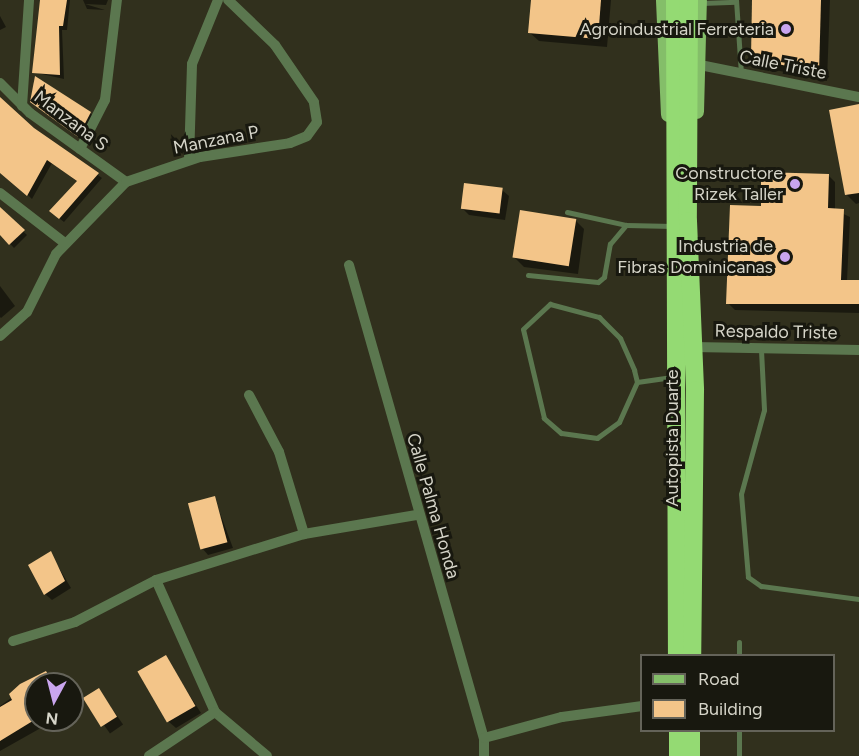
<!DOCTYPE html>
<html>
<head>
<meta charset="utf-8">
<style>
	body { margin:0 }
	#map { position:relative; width:859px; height:756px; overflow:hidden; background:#31301d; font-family:Figtree,sans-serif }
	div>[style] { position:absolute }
	.shadow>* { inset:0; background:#0007; transform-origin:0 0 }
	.building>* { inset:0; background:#f3c589; transform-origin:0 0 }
	.lane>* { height:5px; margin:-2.5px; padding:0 2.5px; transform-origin:2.5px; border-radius:2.5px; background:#5b774f }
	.street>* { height:10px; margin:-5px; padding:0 5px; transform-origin:5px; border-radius:5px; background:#5b774f }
	.primary>* { height:15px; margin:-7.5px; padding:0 7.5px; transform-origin:7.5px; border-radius:7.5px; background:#84be69 }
	.highway>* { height:18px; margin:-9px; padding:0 9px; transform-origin:9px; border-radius:9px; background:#94da73 }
	.dots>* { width:16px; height:16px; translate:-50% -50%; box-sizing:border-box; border:3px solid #18180f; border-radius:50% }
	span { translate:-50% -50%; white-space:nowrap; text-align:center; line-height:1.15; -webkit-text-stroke:6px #18180f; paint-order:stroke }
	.poi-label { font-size:18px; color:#d5d4c8 }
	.right { translate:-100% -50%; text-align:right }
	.street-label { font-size:18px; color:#d5d4c8 }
	.legend { position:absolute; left:640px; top:654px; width:195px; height:78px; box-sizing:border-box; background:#18180f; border:2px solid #646359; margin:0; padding:8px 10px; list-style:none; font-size:18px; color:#d5d4c8 }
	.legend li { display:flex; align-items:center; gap:12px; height:30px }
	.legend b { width:30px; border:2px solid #646359 }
	.north { position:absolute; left:24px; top:672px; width:60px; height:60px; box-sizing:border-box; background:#18180f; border:2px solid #646359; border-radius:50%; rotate:187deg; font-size:16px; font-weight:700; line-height:24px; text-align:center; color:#d5d4c8 }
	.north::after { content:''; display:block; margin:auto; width:21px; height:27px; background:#c9a5ee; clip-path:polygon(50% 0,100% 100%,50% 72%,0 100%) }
</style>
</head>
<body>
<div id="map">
	<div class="shadow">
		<i style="clip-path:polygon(41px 0,70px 0,67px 30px,62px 30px,64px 79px,33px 72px)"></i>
		<i style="clip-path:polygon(83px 0,108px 0,106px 5px,85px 4px,105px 10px,87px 9px)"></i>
		<i style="clip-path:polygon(532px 0,611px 0,607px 47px,539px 41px,529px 32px)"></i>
		<i style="clip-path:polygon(753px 0,830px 0,827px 81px,761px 67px,752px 57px)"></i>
		<i style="clip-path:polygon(0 16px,6px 27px,0 30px)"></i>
		<i style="clip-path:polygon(0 98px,10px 112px,102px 178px,64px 222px,55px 215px,78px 182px,52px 163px,32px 199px,0 169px)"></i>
		<i style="clip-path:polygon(32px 102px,90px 113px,95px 118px,83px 141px)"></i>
		<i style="clip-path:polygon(859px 107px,859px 203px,856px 204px,847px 195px)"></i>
		<i style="clip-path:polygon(828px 175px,835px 182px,835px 210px,850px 217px,847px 281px,859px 281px,859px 313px,735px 310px,728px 303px,762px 207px)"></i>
		<i style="clip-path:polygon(502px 190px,509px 196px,505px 220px,469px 215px,462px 208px)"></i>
		<i style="clip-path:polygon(0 210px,27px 235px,14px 248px,0 233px)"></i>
		<i style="clip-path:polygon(575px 220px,584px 229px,578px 274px,524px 267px,515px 258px)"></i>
		<i style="clip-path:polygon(0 286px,15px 306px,1px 318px,0 317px)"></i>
		<i style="clip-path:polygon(214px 497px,233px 548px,208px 555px,202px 548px)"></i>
		<i style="clip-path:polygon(50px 553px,71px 588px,52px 600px,45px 594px)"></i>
		<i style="clip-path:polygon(165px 657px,201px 713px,176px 728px,169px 722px)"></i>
		<i style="clip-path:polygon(46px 673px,55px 684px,36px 684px,36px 720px,55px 720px,0 751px,0 706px)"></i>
		<i style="left:99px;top:690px;width:42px;height:16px;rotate:55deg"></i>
	</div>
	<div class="building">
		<i style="clip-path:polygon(40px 0,67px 0,63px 26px,59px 26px,60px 75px,32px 73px)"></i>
		<i style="clip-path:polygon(531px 0,601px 0,598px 39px,528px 33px)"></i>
		<i style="clip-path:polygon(752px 0,821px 0,819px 73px,751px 58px)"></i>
		<i style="clip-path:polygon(35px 76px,91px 112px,78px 137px,30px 102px)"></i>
		<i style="clip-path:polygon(0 97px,34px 128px,99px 173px,59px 219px,49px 211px,77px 181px,47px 160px,27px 196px,0 173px)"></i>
		<i style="clip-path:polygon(859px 104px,859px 193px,845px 195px,829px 110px)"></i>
		<i style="clip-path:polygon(761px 172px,829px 174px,828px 208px,844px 209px,841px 280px,859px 280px,859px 304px,726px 304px,730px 205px,761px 206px)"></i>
		<i style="left:464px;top:183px;width:39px;height:26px;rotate:7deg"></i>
		<i style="clip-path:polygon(0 207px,25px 230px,9px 245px,0 235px)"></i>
		<i style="left:520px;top:210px;width:57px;height:48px;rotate:9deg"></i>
		<i style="left:215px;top:496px;width:48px;height:28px;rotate:75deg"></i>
		<i style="clip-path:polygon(51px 551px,65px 581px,44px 595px,28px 565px)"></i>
		<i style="left:166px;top:655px;width:59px;height:33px;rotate:60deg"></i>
		<i style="clip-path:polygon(46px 671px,53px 684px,36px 684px,36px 719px,0 741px,0 707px,12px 700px,9px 694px,20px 684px)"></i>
		<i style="left:99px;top:688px;width:34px;height:19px;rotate:58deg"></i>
	</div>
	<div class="lane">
		<i style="left:736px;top:0;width:73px;rotate:86.1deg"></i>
		<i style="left:701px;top:3px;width:35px;rotate:-2deg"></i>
		<i style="left:567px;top:212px;width:60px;rotate:12.4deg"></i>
		<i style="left:626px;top:225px;width:47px;rotate:1.2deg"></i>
		<i style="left:528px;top:275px;width:70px;rotate:5.7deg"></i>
		<i style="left:598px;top:282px;width:8px;rotate:-40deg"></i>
		<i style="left:604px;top:277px;width:34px;rotate:-80deg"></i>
		<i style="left:610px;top:244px;width:25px;rotate:-50deg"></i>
		<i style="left:550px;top:304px;width:51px;rotate:14.9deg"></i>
		<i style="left:599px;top:317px;width:30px;rotate:45deg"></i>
		<i style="left:620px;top:338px;width:35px;rotate:66deg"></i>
		<i style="left:634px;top:370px;width:12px;rotate:76deg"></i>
		<i style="left:637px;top:382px;width:44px;rotate:114.2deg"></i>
		<i style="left:619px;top:422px;width:27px;rotate:144deg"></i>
		<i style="left:597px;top:438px;width:36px;rotate:-172deg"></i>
		<i style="left:561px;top:433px;width:23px;rotate:-139deg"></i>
		<i style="left:544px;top:418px;width:91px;rotate:-103.3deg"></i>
		<i style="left:523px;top:329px;width:37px;rotate:-43deg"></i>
		<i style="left:761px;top:350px;width:60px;rotate:87.1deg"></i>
		<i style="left:764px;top:410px;width:87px;rotate:105.3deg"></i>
		<i style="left:741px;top:494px;width:83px;rotate:85.2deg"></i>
		<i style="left:748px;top:577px;width:16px;rotate:35deg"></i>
		<i style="left:761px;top:586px;width:99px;rotate:7.6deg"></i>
		<i style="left:637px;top:382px;width:37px;rotate:-8deg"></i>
		<i style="left:739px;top:642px;width:14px;rotate:90deg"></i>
		<i style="left:739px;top:730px;width:26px;rotate:90deg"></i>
	</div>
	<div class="street">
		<i style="left:700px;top:65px;width:162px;rotate:11.4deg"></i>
		<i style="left:0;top:83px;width:42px;rotate:45deg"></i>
		<i style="left:30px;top:113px;width:118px;rotate:35.7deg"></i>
		<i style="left:22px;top:106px;width:106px;rotate:-86.2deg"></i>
		<i style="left:80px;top:149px;width:55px;rotate:-63deg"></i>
		<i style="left:105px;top:100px;width:101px;rotate:-83.2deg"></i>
		<i style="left:189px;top:160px;width:96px;rotate:-88.2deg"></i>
		<i style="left:192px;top:64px;width:69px;rotate:-67.9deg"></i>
		<i style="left:0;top:193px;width:83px;rotate:37.7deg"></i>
		<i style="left:349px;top:265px;width:492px;rotate:74.1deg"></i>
		<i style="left:484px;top:738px;width:18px;rotate:90deg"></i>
		<i style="left:0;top:336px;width:36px;rotate:-42deg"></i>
		<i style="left:27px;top:312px;width:65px;rotate:-63.4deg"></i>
		<i style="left:56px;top:254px;width:100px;rotate:-45.8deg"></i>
		<i style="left:126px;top:182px;width:78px;rotate:-18.7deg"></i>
		<i style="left:200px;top:157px;width:91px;rotate:-8.8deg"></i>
		<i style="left:290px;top:143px;width:18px;rotate:-22deg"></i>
		<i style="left:307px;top:136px;width:17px;rotate:-54deg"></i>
		<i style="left:317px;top:122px;width:20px;rotate:-99deg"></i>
		<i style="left:314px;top:102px;width:69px;rotate:-124.4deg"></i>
		<i style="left:275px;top:45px;width:65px;rotate:-136.2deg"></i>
		<i style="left:693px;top:347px;width:166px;rotate:1deg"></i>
		<i style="left:249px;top:395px;width:64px;rotate:62.2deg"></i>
		<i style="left:279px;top:452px;width:86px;rotate:73deg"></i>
		<i style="left:156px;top:580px;width:145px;rotate:65.9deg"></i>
		<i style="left:215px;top:712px;width:68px;rotate:40.2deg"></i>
		<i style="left:13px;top:641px;width:65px;rotate:-17deg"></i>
		<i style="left:75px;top:622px;width:91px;rotate:-27.4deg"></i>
		<i style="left:156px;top:580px;width:155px;rotate:-17.3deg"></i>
		<i style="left:304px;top:534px;width:114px;rotate:-9.6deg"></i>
		<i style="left:484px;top:738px;width:81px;rotate:-15.1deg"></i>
		<i style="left:562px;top:717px;width:81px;rotate:-7.8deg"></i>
		<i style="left:149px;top:756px;width:79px;rotate:-33.7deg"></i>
	</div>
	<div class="primary">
		<i style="left:663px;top:0;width:114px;rotate:87.5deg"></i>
		<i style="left:696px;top:111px;width:111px;rotate:-88.5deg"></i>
	</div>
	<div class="highway">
		<i style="left:675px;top:0;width:656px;rotate:89.83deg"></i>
		<i style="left:689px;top:0;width:221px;rotate:90.3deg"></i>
		<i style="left:688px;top:221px;width:169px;rotate:87.6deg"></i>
		<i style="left:695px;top:390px;width:266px;rotate:90.6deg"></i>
		<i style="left:678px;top:730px;width:26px;rotate:90deg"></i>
		<i style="left:691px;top:730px;width:26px;rotate:90deg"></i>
	</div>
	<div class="dots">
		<i style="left:786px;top:29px;background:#c9a5ee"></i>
		<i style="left:795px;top:184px;background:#c9a5ee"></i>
		<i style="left:785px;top:257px;background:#c9a5ee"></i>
	</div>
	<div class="poi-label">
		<span class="right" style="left:774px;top:29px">Agroindustrial Ferreteria</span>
		<span class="right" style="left:783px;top:184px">Constructore<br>Rizek Taller</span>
		<span class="right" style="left:773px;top:257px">Industria de<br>Fibras Dominicanas</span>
	</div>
	<div class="street-label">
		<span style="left:783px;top:65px;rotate:11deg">Calle Triste</span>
		<span style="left:71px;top:121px;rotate:37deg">Manzana S</span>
		<span style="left:216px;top:140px;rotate:-11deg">Manzana P</span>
		<span style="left:776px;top:332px;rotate:1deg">Respaldo Triste</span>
		<span style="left:672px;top:438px;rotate:-90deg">Autopista Duarte</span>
		<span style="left:433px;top:506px;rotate:74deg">Calle Palma Honda</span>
	</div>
	<ul class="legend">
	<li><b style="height:8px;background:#84be69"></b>Road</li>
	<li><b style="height:16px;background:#f3c589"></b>Building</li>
	</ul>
	<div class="north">N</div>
</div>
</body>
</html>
